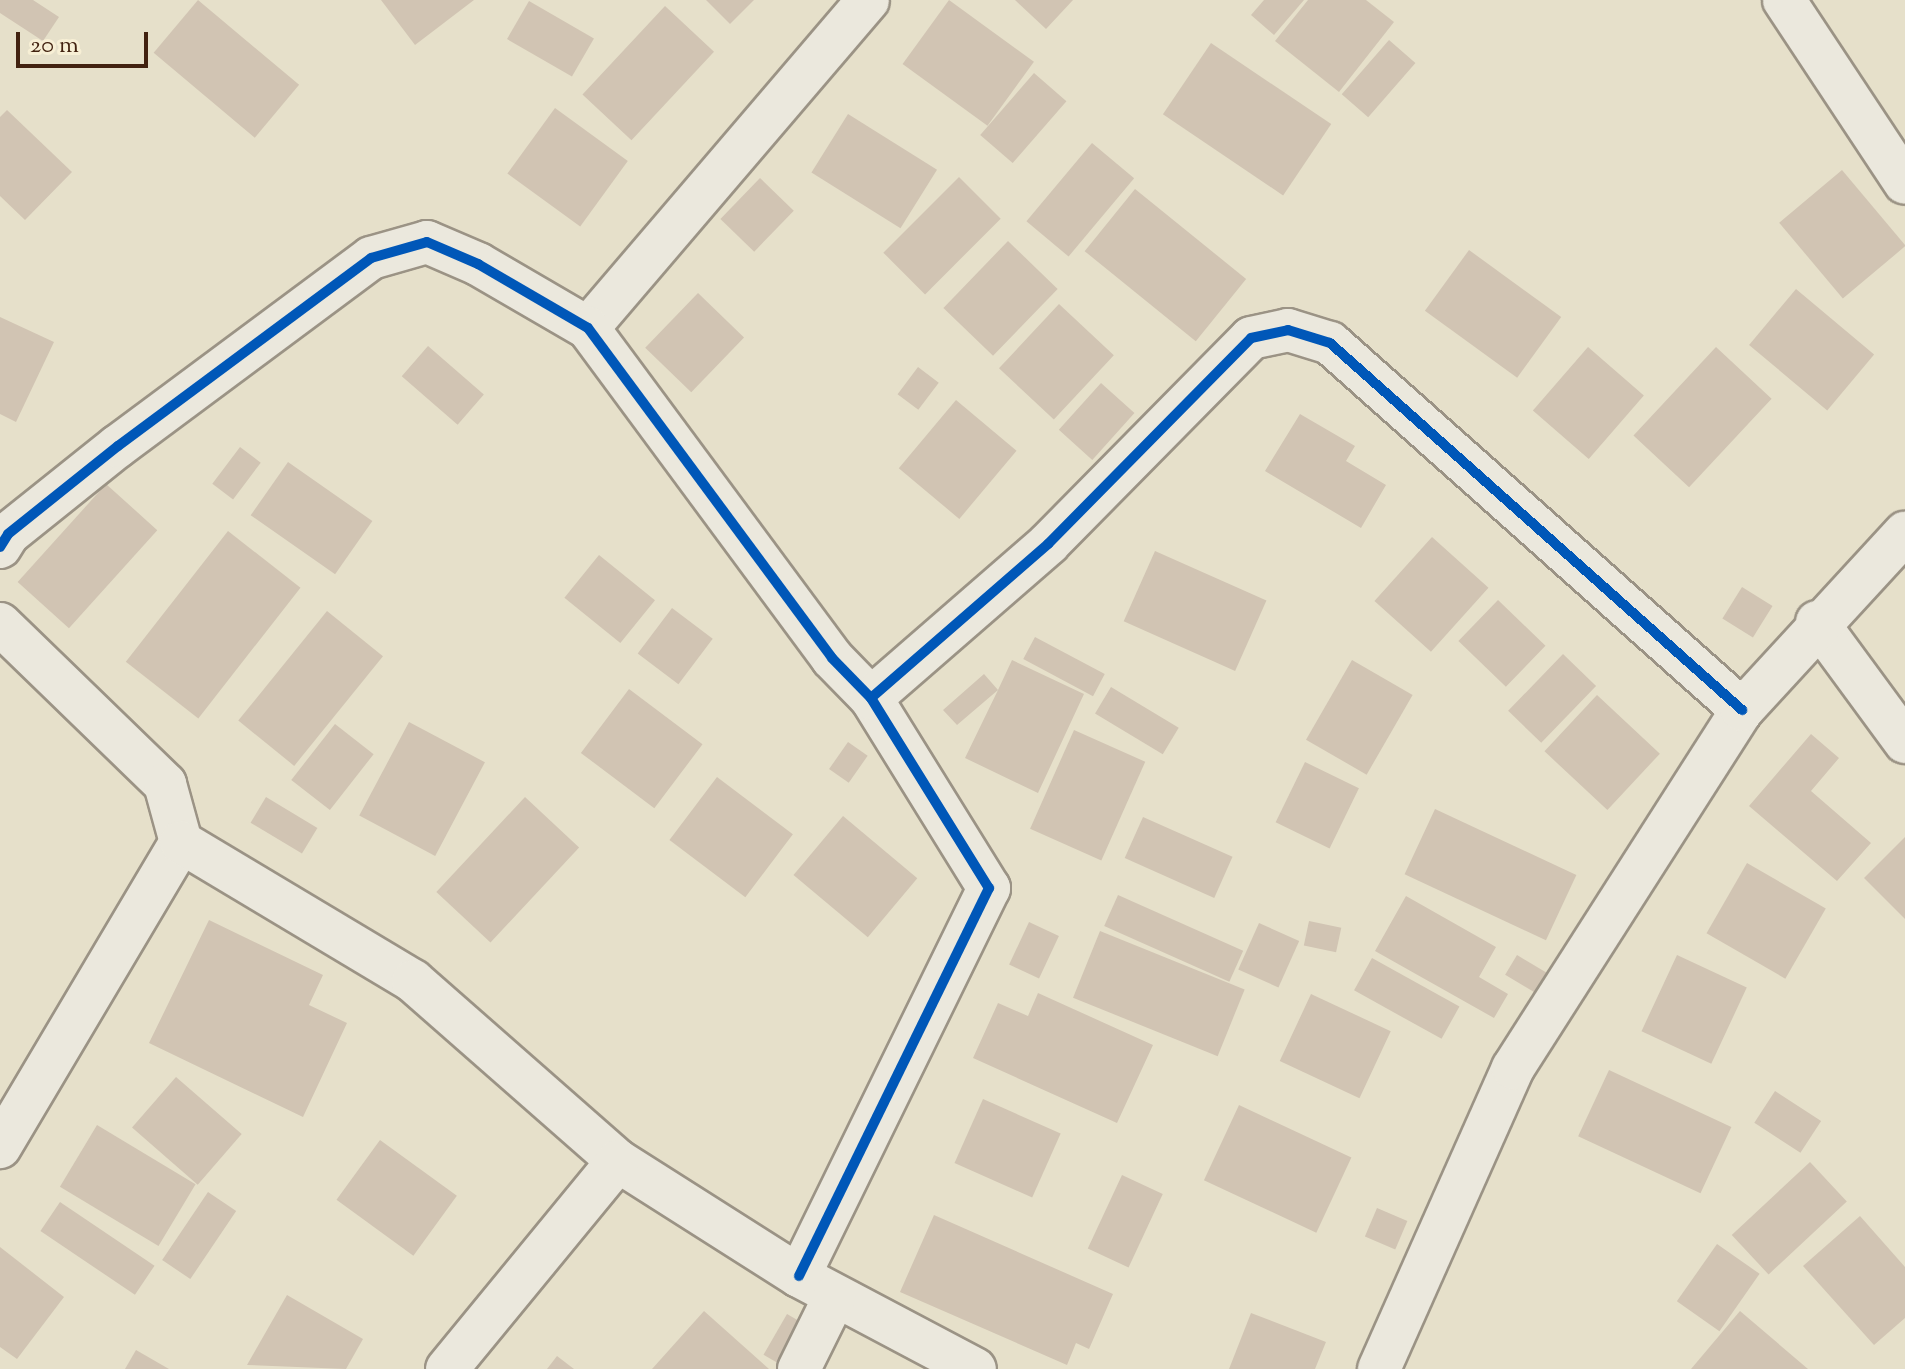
<!DOCTYPE html>
<html>
<head>
<meta charset="utf-8">
<style>
	body { margin:0 }
	#map { position:relative; width:1905px; height:1369px; overflow:hidden; background:#e6e0ca; font-family:"Sorts Mill Goudy",serif }
	div>[style] { position:absolute }
	.building>* { inset:0; background:#d1c4b3; transform-origin:0 0 }
	.roads { filter:drop-shadow(2px 0 #9b9385) drop-shadow(-2px 0 #9b9385) drop-shadow(0 2px #9b9385) drop-shadow(0 -2px #9b9385) }
	.minor>* { height:42px; margin:-21px; padding:0 21px; transform-origin:21px; border-radius:21px; background:#ebe8dd }
	.cycleway>* { height:10px; margin:-5px; padding:0 5px; transform-origin:5px; border-radius:5px; background:#0057b8 }
	span { translate:-50% -50%; white-space:nowrap; text-align:center; line-height:1.15; -webkit-text-stroke:6px #f7efd5; paint-order:stroke }
	.scale { position:absolute; left:16px; top:32px; width:132px; height:36px; box-sizing:border-box; border:4px solid #422210; border-top:0; padding-left:10px; font-size:24px; line-height:28px; white-space:nowrap; color:#422210; -webkit-text-stroke:6px #f7efd5; paint-order:stroke }
</style>
</head>
<body>
<div id="map">
	<div class="building">
		<i style="clip-path:polygon(0 0,33px 0,59px 17px,43px 41px,0 13px)"></i>
		<i style="left:198px;top:0;width:132px;height:69px;rotate:40deg"></i>
		<i style="clip-path:polygon(381px 0,474px 0,415px 45px)"></i>
		<i style="clip-path:polygon(706px 0,754px 0,730px 24px)"></i>
		<i style="left:949px;top:0;width:105px;height:79px;rotate:36deg"></i>
		<i style="clip-path:polygon(1015px 0,1073px 0,1046px 29px)"></i>
		<i style="clip-path:polygon(1264px 0,1304px 0,1274px 35px,1251px 15px)"></i>
		<i style="clip-path:polygon(1308px 0,1366px 0,1394px 22px,1339px 92px,1275px 41px)"></i>
		<i style="left:529px;top:1px;width:75px;height:44px;rotate:30deg"></i>
		<i style="left:665px;top:6px;width:67px;height:121px;rotate:43deg"></i>
		<i style="left:1389px;top:40px;width:35px;height:72px;rotate:41deg"></i>
		<i style="left:1211px;top:43px;width:145px;height:86px;rotate:34deg"></i>
		<i style="left:1034px;top:73px;width:43px;height:82px;rotate:41deg"></i>
		<i style="left:555px;top:108px;width:90px;height:81px;rotate:36deg"></i>
		<i style="clip-path:polygon(7px 110px,72px 172px,25px 220px,0 196px,0 117px)"></i>
		<i style="left:848px;top:114px;width:105px;height:69px;rotate:32deg"></i>
		<i style="left:1092px;top:143px;width:55px;height:102px;rotate:40deg"></i>
		<i style="left:1842px;top:170px;width:99px;height:82px;rotate:50deg"></i>
		<i style="left:959px;top:177px;width:59px;height:107px;rotate:45deg"></i>
		<i style="left:760px;top:178px;width:47px;height:57px;rotate:44deg"></i>
		<i style="left:1135px;top:189px;width:143px;height:80px;rotate:39deg"></i>
		<i style="left:1008px;top:241px;width:69px;height:93px;rotate:44deg"></i>
		<i style="left:1469px;top:250px;width:114px;height:75px;rotate:36deg"></i>
		<i style="left:1796px;top:289px;width:102px;height:73px;rotate:40deg"></i>
		<i style="left:698px;top:293px;width:64px;height:76px;rotate:44deg"></i>
		<i style="left:1059px;top:304px;width:75px;height:88px;rotate:43deg"></i>
		<i style="clip-path:polygon(0 317px,54px 342px,16px 422px,0 414px)"></i>
		<i style="left:428px;top:346px;width:74px;height:40px;rotate:41deg"></i>
		<i style="left:1588px;top:347px;width:74px;height:84px;rotate:41deg"></i>
		<i style="left:1716px;top:347px;width:76px;height:121px;rotate:43deg"></i>
		<i style="left:918px;top:367px;width:26px;height:34px;rotate:37deg"></i>
		<i style="left:1101px;top:383px;width:45px;height:63px;rotate:42deg"></i>
		<i style="left:956px;top:400px;width:79px;height:89px;rotate:40deg"></i>
		<i style="clip-path:polygon(1300px 414px,1355px 446px,1346px 461px,1386px 485px,1361px 528px,1265px 471px)"></i>
		<i style="left:240px;top:447px;width:26px;height:46px;rotate:37deg"></i>
		<i style="left:288px;top:462px;width:103px;height:65px;rotate:35deg"></i>
		<i style="left:106px;top:484px;width:69px;height:132px;rotate:42deg"></i>
		<i style="left:228px;top:531px;width:92px;height:166px;rotate:38deg"></i>
		<i style="left:1432px;top:537px;width:76px;height:86px;rotate:42deg"></i>
		<i style="left:1155px;top:551px;width:122px;height:77px;rotate:24deg"></i>
		<i style="left:599px;top:555px;width:72px;height:55px;rotate:39deg"></i>
		<i style="left:1742px;top:587px;width:36px;height:37px;rotate:32deg"></i>
		<i style="left:1498px;top:600px;width:66px;height:57px;rotate:44deg"></i>
		<i style="left:672px;top:608px;width:51px;height:57px;rotate:37deg"></i>
		<i style="left:327px;top:611px;width:72px;height:141px;rotate:39deg"></i>
		<i style="left:1035px;top:637px;width:79px;height:25px;rotate:28deg"></i>
		<i style="left:1563px;top:654px;width:46px;height:79px;rotate:44deg"></i>
		<i style="clip-path:polygon(1012px 660px,1084px 694px,1038px 793px,965px 758px,998px 690px,957px 725px,943px 710px,984px 674px,998px 690px)"></i>
		<i style="left:1352px;top:660px;width:70px;height:92px;rotate:30deg"></i>
		<i style="left:1111px;top:687px;width:79px;height:31px;rotate:31deg"></i>
		<i style="left:629px;top:689px;width:92px;height:80px;rotate:37deg"></i>
		<i style="left:1597px;top:695px;width:86px;height:77px;rotate:43deg"></i>
		<i style="left:409px;top:722px;width:86px;height:106px;rotate:28deg"></i>
		<i style="left:335px;top:724px;width:49px;height:71px;rotate:38deg"></i>
		<i style="left:1074px;top:730px;width:78px;height:108px;rotate:24deg"></i>
		<i style="clip-path:polygon(1811px 734px,1839px 758px,1811px 791px,1871px 843px,1837px 881px,1749px 806px)"></i>
		<i style="left:848px;top:742px;width:24px;height:33px;rotate:35deg"></i>
		<i style="left:1305px;top:762px;width:60px;height:67px;rotate:26deg"></i>
		<i style="left:717px;top:777px;width:95px;height:79px;rotate:37deg"></i>
		<i style="left:266px;top:797px;width:60px;height:30px;rotate:31deg"></i>
		<i style="left:525px;top:797px;width:74px;height:130px;rotate:43deg"></i>
		<i style="left:1435px;top:809px;width:156px;height:72px;rotate:25deg"></i>
		<i style="left:843px;top:816px;width:97px;height:77px;rotate:40deg"></i>
		<i style="left:1143px;top:817px;width:98px;height:45px;rotate:24deg"></i>
		<i style="clip-path:polygon(1905px 837px,1905px 919px,1864px 878px)"></i>
		<i style="left:1747px;top:863px;width:91px;height:81px;rotate:30deg"></i>
		<i style="left:1118px;top:895px;width:137px;height:34px;rotate:24deg"></i>
		<i style="clip-path:polygon(1406px 896px,1496px 947px,1479px 977px,1508px 994px,1494px 1018px,1375px 951px)"></i>
		<i style="clip-path:polygon(209px 920px,323px 975px,309px 1005px,347px 1023px,303px 1117px,149px 1043px)"></i>
		<i style="left:1309px;top:921px;width:33px;height:25px;rotate:12deg"></i>
		<i style="left:1029px;top:922px;width:33px;height:47px;rotate:25deg"></i>
		<i style="left:1259px;top:923px;width:44px;height:51px;rotate:24deg"></i>
		<i style="left:1100px;top:931px;width:156px;height:72px;rotate:22deg"></i>
		<i style="left:1517px;top:955px;width:41px;height:23px;rotate:31deg"></i>
		<i style="left:1677px;top:955px;width:77px;height:84px;rotate:25deg"></i>
		<i style="left:1372px;top:958px;width:100px;height:37px;rotate:29deg"></i>
		<i style="clip-path:polygon(1038px 993px,1153px 1045px,1117px 1123px,973px 1058px,998px 1003px,1028px 1016px)"></i>
		<i style="left:1311px;top:994px;width:88px;height:74px;rotate:25deg"></i>
		<i style="left:1609px;top:1070px;width:135px;height:73px;rotate:25deg"></i>
		<i style="left:176px;top:1077px;width:87px;height:67px;rotate:41deg"></i>
		<i style="left:1775px;top:1091px;width:55px;height:38px;rotate:33deg"></i>
		<i style="left:983px;top:1099px;width:85px;height:70px;rotate:24deg"></i>
		<i style="left:1239px;top:1105px;width:124px;height:83px;rotate:25deg"></i>
		<i style="left:97px;top:1125px;width:115px;height:72px;rotate:31deg"></i>
		<i style="left:380px;top:1140px;width:95px;height:74px;rotate:36deg"></i>
		<i style="left:1810px;top:1162px;width:54px;height:107px;rotate:47deg"></i>
		<i style="left:1122px;top:1175px;width:45px;height:81px;rotate:25deg"></i>
		<i style="left:208px;top:1192px;width:34px;height:82px;rotate:34deg"></i>
		<i style="left:60px;top:1202px;width:114px;height:35px;rotate:34deg"></i>
		<i style="left:1377px;top:1208px;width:33px;height:31px;rotate:23deg"></i>
		<i style="clip-path:polygon(934px 1215px,1113px 1294px,1089px 1349px,1076px 1343px,1067px 1365px,900px 1292px)"></i>
		<i style="clip-path:polygon(1860px 1216px,1905px 1267px,1905px 1318px,1874px 1345px,1803px 1266px)"></i>
		<i style="left:1717px;top:1244px;width:52px;height:70px;rotate:35deg"></i>
		<i style="clip-path:polygon(0 1247px,64px 1297px,17px 1359px,0 1347px)"></i>
		<i style="clip-path:polygon(287px 1295px,363px 1339px,346px 1369px,247px 1365px)"></i>
		<i style="clip-path:polygon(704px 1311px,769px 1369px,652px 1369px)"></i>
		<i style="clip-path:polygon(1740px 1311px,1808px 1369px,1691px 1369px)"></i>
		<i style="clip-path:polygon(1251px 1313px,1326px 1342px,1315px 1369px,1229px 1369px)"></i>
		<i style="left:787px;top:1314px;width:28px;height:47px;rotate:30deg"></i>
		<i style="clip-path:polygon(136px 1350px,169px 1369px,125px 1369px)"></i>
		<i style="clip-path:polygon(557px 1356px,574px 1369px,547px 1369px)"></i>
	</div>
	<div class="roads">
		<div class="minor">
			<i style="left:1784px;top:0;width:219px;rotate:56.5deg"></i>
			<i style="left:588px;top:328px;width:431px;rotate:-49.5deg"></i>
			<i style="left:0;top:547px;width:15px;rotate:-58deg"></i>
			<i style="left:8px;top:534px;width:141px;rotate:-38.7deg"></i>
			<i style="left:118px;top:446px;width:315px;rotate:-36.6deg"></i>
			<i style="left:371px;top:258px;width:58px;rotate:-15.9deg"></i>
			<i style="left:427px;top:242px;width:56px;rotate:23.3deg"></i>
			<i style="left:478px;top:264px;width:127px;rotate:30.2deg"></i>
			<i style="left:588px;top:328px;width:410px;rotate:53.5deg"></i>
			<i style="left:832px;top:658px;width:56px;rotate:45.7deg"></i>
			<i style="left:871px;top:698px;width:224px;rotate:58.2deg"></i>
			<i style="left:989px;top:888px;width:432px;rotate:116.1deg"></i>
			<i style="left:1817px;top:622px;width:149px;rotate:53.7deg"></i>
			<i style="left:0;top:624px;width:230px;rotate:44.1deg"></i>
			<i style="left:165px;top:784px;width:60px;rotate:74.6deg"></i>
			<i style="left:181px;top:842px;width:355px;rotate:120.7deg"></i>
			<i style="left:871px;top:698px;width:235px;rotate:-41deg"></i>
			<i style="left:1048px;top:544px;width:289px;rotate:-45.4deg"></i>
			<i style="left:1251px;top:338px;width:38px;rotate:-12deg"></i>
			<i style="left:1288px;top:330px;width:44px;rotate:17.2deg"></i>
			<i style="left:1330px;top:343px;width:552px;rotate:41.69deg"></i>
			<i style="left:181px;top:842px;width:270px;rotate:30.9deg"></i>
			<i style="left:413px;top:981px;width:273px;rotate:41.3deg"></i>
			<i style="left:618px;top:1161px;width:214px;rotate:32.4deg"></i>
			<i style="left:799px;top:1276px;width:199px;rotate:27.9deg"></i>
			<i style="left:447px;top:1369px;width:269px;rotate:-50.6deg"></i>
			<i style="left:799px;top:1369px;width:81px;rotate:-63.7deg"></i>
			<i style="left:1379px;top:1369px;width:329px;rotate:-66deg"></i>
			<i style="left:1513px;top:1068px;width:425px;rotate:-57.4deg"></i>
			<i style="left:1742px;top:710px;width:241px;rotate:-47.4deg"></i>
		</div>
	</div>
	<div class="cycleway">
		<i style="left:0;top:547px;width:15px;rotate:-58deg"></i>
		<i style="left:8px;top:534px;width:141px;rotate:-38.7deg"></i>
		<i style="left:118px;top:446px;width:315px;rotate:-36.6deg"></i>
		<i style="left:371px;top:258px;width:58px;rotate:-15.9deg"></i>
		<i style="left:427px;top:242px;width:56px;rotate:23.3deg"></i>
		<i style="left:478px;top:264px;width:127px;rotate:30.2deg"></i>
		<i style="left:588px;top:328px;width:410px;rotate:53.5deg"></i>
		<i style="left:832px;top:658px;width:56px;rotate:45.7deg"></i>
		<i style="left:871px;top:698px;width:224px;rotate:58.2deg"></i>
		<i style="left:989px;top:888px;width:432px;rotate:116.1deg"></i>
		<i style="left:871px;top:698px;width:235px;rotate:-41deg"></i>
		<i style="left:1048px;top:544px;width:289px;rotate:-45.4deg"></i>
		<i style="left:1251px;top:338px;width:38px;rotate:-12deg"></i>
		<i style="left:1288px;top:330px;width:44px;rotate:17.2deg"></i>
		<i style="left:1330px;top:343px;width:552px;rotate:41.69deg"></i>
	</div>
	<div class="scale">20 m</div>
</div>
</body>
</html>
